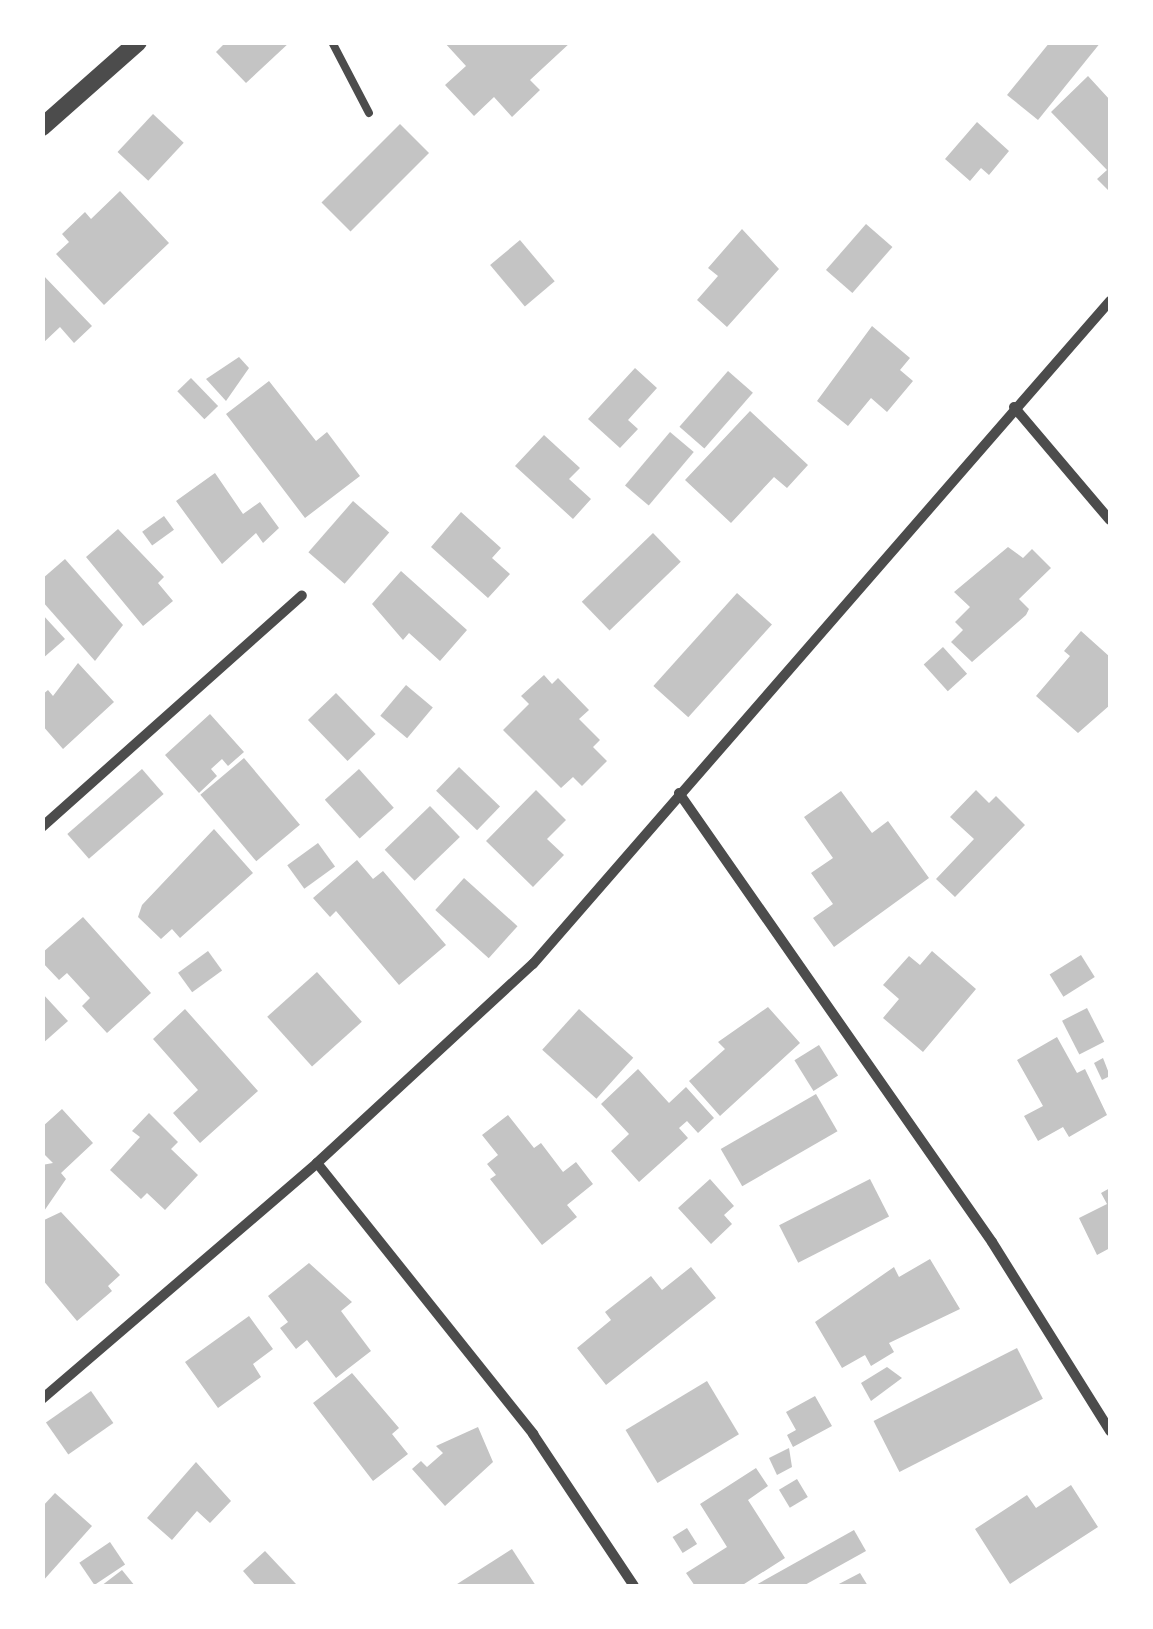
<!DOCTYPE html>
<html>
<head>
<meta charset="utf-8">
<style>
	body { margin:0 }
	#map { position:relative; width:1153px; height:1629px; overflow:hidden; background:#fff; font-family:"Roboto Serif",serif }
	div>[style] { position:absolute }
	.building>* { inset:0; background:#c4c4c4; transform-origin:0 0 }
	.service>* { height:8px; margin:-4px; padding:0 4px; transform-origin:4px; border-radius:4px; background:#4c4c4c }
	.minor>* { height:10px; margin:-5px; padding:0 5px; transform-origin:5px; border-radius:5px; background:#4c4c4c }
	.tertiary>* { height:18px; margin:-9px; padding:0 9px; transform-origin:9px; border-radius:9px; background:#4c4c4c }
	span { translate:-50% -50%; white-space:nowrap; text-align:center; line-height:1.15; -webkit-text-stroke:10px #fff; paint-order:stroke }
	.frame { position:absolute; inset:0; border:45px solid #fff; pointer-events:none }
</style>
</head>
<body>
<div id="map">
	<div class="building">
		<i style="clip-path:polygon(226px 42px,290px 42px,246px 83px,216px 52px)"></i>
		<i style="clip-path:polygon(444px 42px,571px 42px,530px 80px,540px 90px,512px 117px,494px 97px,474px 116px,445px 85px,466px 66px)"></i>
		<i style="clip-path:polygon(1050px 42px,1101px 42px,1038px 120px,1007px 95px)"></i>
		<i style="clip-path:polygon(1088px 76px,1110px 100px,1110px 192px,1097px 179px,1107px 170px,1051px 112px)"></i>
		<i style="left:153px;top:114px;width:42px;height:52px;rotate:43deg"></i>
		<i style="clip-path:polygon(977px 122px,1009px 151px,989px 175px,981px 168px,970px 181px,945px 159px)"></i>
		<i style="left:400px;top:124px;width:41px;height:111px;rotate:45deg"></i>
		<i style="clip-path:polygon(120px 191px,169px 243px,104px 305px,56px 254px,69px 242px,62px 234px,85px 212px,91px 219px)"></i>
		<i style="left:866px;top:224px;width:35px;height:61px;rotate:41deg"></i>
		<i style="clip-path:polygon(742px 229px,779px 269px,727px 327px,697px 300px,718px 276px,708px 268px)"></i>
		<i style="left:520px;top:240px;width:54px;height:39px;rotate:50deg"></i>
		<i style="clip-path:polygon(42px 274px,92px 326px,74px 343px,60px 327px,42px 344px)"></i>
		<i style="clip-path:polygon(872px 326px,910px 358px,900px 370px,913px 381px,887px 412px,871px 398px,848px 426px,817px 401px)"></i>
		<i style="clip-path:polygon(239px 357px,249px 368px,226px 401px,206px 379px)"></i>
		<i style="clip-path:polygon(635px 368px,657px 388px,628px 420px,638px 429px,620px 448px,588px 419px)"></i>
		<i style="left:728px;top:371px;width:33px;height:74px;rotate:41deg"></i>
		<i style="left:191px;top:378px;width:39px;height:19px;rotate:46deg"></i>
		<i style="clip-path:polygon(269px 381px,316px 441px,327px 432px,360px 476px,305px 518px,226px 414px)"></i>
		<i style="clip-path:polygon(750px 411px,808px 465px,787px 488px,774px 477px,731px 523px,685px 480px)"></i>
		<i style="left:670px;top:432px;width:31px;height:70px;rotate:40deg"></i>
		<i style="clip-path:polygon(544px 435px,580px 468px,569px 479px,591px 499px,573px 519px,515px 466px)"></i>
		<i style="clip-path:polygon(215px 473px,243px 514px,260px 502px,279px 528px,263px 543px,256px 533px,222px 564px,176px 501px)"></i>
		<i style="left:353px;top:501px;width:48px;height:68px;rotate:41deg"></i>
		<i style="clip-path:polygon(461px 512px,501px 548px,492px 558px,510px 574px,488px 598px,431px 547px)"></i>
		<i style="left:164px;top:516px;width:17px;height:27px;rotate:54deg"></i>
		<i style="clip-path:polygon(118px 529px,164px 577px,158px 583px,173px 601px,143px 626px,86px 557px)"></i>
		<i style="left:653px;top:533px;width:40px;height:99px;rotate:46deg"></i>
		<i style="clip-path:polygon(1008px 547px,1023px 558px,1032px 549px,1051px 568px,1019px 599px,1029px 609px,1026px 615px,972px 662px,951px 642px,963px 630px,955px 622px,970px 607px,954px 592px)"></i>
		<i style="clip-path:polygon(65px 559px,123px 625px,95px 661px,42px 601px,42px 579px)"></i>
		<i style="clip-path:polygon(401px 571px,467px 630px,440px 661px,409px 633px,403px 640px,372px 604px)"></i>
		<i style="left:737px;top:593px;width:47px;height:125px;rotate:42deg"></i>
		<i style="clip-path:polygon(42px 614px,65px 639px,42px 659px)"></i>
		<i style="clip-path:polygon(1081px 631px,1110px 657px,1110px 705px,1078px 733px,1036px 696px,1070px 656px,1064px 651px)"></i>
		<i style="left:943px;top:647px;width:36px;height:26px;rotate:48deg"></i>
		<i style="clip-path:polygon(78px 663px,114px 702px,63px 749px,42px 725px,42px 695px,48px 690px,53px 696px)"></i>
		<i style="clip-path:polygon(544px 675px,552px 684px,558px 678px,589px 710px,579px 719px,600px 740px,593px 747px,607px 761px,582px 786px,573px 777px,561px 788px,503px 730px,529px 704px,521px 696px)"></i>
		<i style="left:406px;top:685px;width:35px;height:40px;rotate:40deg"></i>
		<i style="left:336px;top:693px;width:57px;height:39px;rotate:46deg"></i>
		<i style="clip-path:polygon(210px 714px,244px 752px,228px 766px,222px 759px,211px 769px,217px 776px,199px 793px,165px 755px)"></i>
		<i style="left:244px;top:758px;width:87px;height:57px;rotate:50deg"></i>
		<i style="left:459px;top:767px;width:57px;height:33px;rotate:44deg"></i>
		<i style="left:142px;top:769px;width:33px;height:99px;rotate:49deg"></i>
		<i style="left:359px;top:769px;width:52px;height:46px;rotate:48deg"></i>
		<i style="clip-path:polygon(536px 790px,566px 820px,547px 839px,564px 855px,533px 887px,486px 841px)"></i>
		<i style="clip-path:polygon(976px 790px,989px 803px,996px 796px,1025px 825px,955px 897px,936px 879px,974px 839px,950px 817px)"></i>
		<i style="clip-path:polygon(841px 791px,872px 833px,888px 821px,929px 878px,834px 947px,813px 918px,833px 904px,811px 873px,833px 858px,804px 817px)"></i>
		<i style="left:430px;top:806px;width:43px;height:63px;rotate:46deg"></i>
		<i style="clip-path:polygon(214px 829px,253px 873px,180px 938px,172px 929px,161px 939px,138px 917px,142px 905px)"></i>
		<i style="left:318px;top:843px;width:29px;height:38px;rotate:54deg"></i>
		<i style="clip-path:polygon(357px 860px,373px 879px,383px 871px,446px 945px,399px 985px,336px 911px,330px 917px,313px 898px)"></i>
		<i style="left:464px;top:878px;width:72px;height:43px;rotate:42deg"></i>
		<i style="clip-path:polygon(83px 917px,151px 993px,107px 1033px,82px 1006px,90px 998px,67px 973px,59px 980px,42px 962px,42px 953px)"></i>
		<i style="left:208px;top:951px;width:24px;height:37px;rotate:54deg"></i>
		<i style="clip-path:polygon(932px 951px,976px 989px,923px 1052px,883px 1018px,899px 999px,883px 985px,909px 956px,920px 965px)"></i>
		<i style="left:1081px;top:955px;width:26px;height:37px;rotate:58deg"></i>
		<i style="left:317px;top:972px;width:67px;height:67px;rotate:48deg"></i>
		<i style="clip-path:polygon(42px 993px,68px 1021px,42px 1044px)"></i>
		<i style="clip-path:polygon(768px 1007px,800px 1043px,720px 1116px,689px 1081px,725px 1049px,718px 1042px)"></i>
		<i style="left:1087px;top:1008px;width:38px;height:28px;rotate:63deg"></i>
		<i style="clip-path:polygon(185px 1009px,258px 1091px,200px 1143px,173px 1113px,198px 1090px,153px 1039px)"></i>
		<i style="left:579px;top:1009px;width:73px;height:55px;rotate:42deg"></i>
		<i style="clip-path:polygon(1057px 1037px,1077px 1073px,1085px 1069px,1107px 1115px,1069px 1137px,1063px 1127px,1038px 1141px,1024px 1116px,1043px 1106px,1017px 1060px)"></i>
		<i style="left:819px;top:1045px;width:36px;height:29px;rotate:58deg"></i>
		<i style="clip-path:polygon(1103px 1058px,1110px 1076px,1102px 1080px,1094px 1063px)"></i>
		<i style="clip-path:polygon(638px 1069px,669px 1103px,686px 1087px,714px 1118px,698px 1133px,687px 1121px,679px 1128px,688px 1138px,639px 1182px,611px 1151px,629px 1134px,601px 1104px)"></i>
		<i style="left:816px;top:1094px;width:43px;height:110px;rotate:60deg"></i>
		<i style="clip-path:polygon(62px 1109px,93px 1143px,61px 1173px,66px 1179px,42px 1214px,42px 1165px,53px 1163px,42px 1152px,42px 1127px)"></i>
		<i style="clip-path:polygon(149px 1113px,178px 1142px,171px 1149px,198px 1175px,165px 1210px,147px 1193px,141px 1199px,110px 1170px,140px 1137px,132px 1131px)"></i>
		<i style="clip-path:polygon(508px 1115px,534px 1148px,541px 1143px,563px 1172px,576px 1162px,593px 1184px,567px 1205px,577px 1217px,542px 1245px,490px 1179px,496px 1175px,487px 1164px,498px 1155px,482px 1135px)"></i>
		<i style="clip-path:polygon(710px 1179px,734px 1206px,724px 1215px,732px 1224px,711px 1244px,678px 1208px)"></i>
		<i style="left:870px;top:1179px;width:42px;height:102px;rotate:63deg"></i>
		<i style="clip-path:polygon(1110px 1188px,1110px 1248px,1097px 1255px,1079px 1218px,1107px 1204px,1101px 1193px)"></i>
		<i style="clip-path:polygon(61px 1212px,120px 1275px,108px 1286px,112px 1291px,77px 1321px,42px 1279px,42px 1221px)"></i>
		<i style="clip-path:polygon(930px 1259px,960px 1309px,889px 1343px,894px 1352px,871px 1366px,865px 1355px,842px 1368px,815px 1322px,894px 1267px,899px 1277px)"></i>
		<i style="clip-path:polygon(309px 1263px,352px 1302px,341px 1311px,371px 1351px,336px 1378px,307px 1340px,296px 1349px,280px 1328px,288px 1322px,268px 1296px)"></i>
		<i style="clip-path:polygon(691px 1267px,716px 1298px,606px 1385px,577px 1348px,611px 1320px,605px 1312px,651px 1276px,662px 1290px)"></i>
		<i style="clip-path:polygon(249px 1316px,273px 1349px,253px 1364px,261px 1377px,218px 1408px,185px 1362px)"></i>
		<i style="left:1017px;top:1348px;width:57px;height:161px;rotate:63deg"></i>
		<i style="clip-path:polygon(887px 1367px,902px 1378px,871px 1401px,861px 1383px)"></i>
		<i style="clip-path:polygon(352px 1373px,399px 1428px,392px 1434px,408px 1454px,373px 1481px,313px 1403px)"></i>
		<i style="left:707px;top:1381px;width:62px;height:95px;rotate:59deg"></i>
		<i style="left:91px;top:1391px;width:39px;height:55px;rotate:55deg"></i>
		<i style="clip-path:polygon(815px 1396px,832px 1426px,793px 1447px,787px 1435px,796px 1430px,786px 1412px)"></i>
		<i style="clip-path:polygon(478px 1427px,493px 1462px,445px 1506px,412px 1469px,421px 1461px,427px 1467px,443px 1453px,436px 1446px)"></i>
		<i style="clip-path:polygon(789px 1448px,792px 1467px,777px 1475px,769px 1458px)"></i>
		<i style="clip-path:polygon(196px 1462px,231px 1501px,210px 1523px,197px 1511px,172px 1540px,147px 1518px)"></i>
		<i style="clip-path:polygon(756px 1468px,768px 1486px,748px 1500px,785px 1558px,741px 1586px,695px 1586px,686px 1573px,727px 1547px,700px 1504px)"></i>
		<i style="left:797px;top:1479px;width:21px;height:21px;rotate:59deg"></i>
		<i style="clip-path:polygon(1071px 1485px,1098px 1527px,1010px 1584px,975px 1529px,1027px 1495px,1036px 1508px)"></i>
		<i style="clip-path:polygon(55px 1493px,92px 1526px,42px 1582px,42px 1507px)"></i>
		<i style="left:687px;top:1528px;width:19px;height:17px;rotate:58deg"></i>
		<i style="clip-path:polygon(854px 1530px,866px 1551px,803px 1586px,754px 1586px)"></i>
		<i style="left:110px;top:1542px;width:27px;height:37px;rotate:56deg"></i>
		<i style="clip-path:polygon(512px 1549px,536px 1586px,454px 1586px)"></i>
		<i style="clip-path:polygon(265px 1551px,296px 1584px,293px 1586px,256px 1586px,243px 1571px)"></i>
		<i style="clip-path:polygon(122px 1570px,135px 1586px,101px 1586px)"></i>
		<i style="clip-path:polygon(860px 1573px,868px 1586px,835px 1586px)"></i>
	</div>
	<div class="service">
		<i style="left:332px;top:42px;width:80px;rotate:62.5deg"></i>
	</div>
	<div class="minor">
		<i style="left:1014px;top:407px;width:148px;rotate:49.7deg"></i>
		<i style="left:679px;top:793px;width:547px;rotate:55.12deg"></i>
		<i style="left:992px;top:1242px;width:223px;rotate:58deg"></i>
		<i style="left:42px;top:827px;width:348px;rotate:-41.7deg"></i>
		<i style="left:317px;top:1163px;width:347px;rotate:51.4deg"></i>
		<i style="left:533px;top:1434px;width:182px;rotate:56.4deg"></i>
		<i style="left:42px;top:1399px;width:362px;rotate:-40.6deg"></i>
		<i style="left:317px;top:1163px;width:294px;rotate:-42.7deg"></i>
		<i style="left:533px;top:964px;width:879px;rotate:-48.97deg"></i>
	</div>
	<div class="tertiary">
		<i style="left:42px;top:127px;width:128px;rotate:-41.5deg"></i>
	</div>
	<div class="frame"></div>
</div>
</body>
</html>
